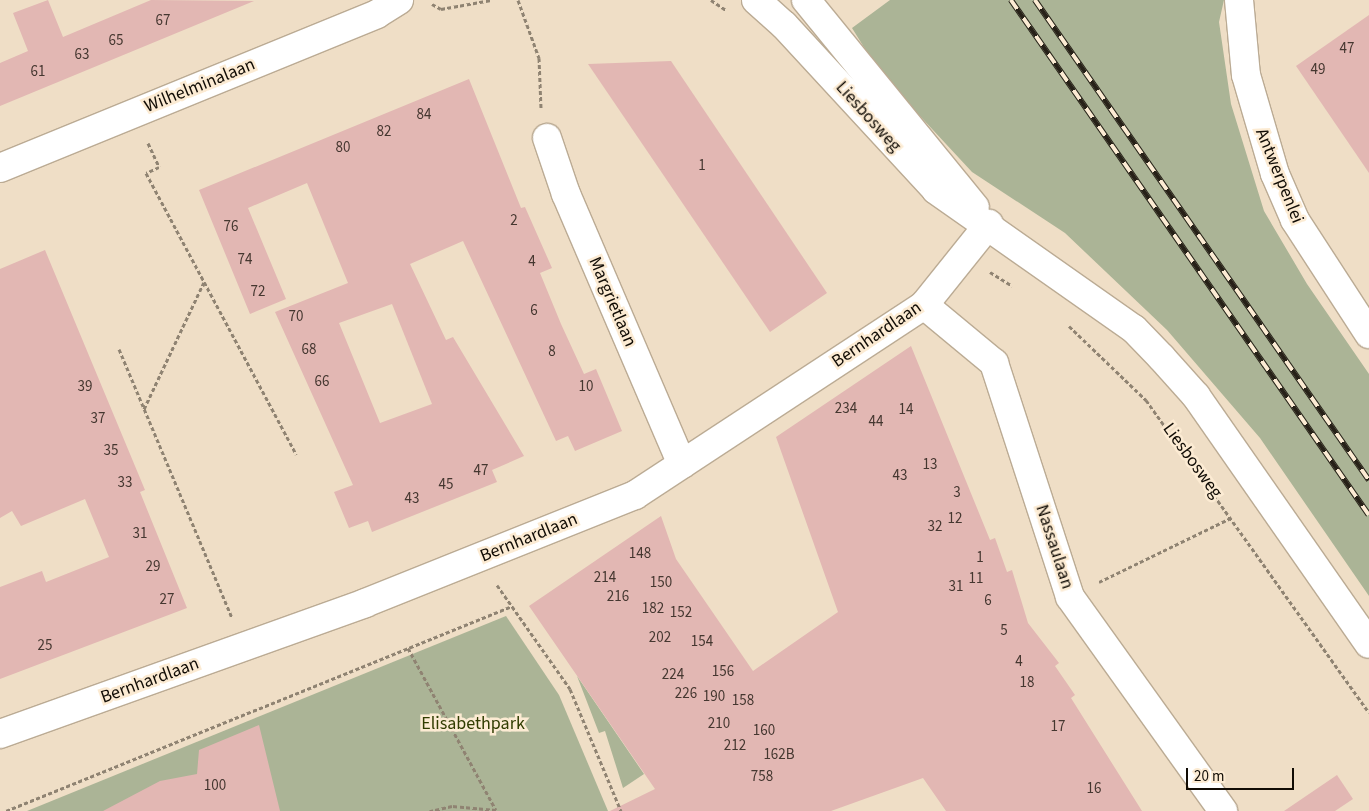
<!DOCTYPE html>
<html>
<head>
<meta charset="utf-8">
<style>
	body { margin:0 }
	#map { position:relative; width:1369px; height:811px; overflow:hidden; background:#efdec6; font-family:"Source Sans 3",sans-serif }
	div>[style] { position:absolute }
	.green>* { inset:0; background:#abb496 }
	.building>* { inset:0; background:#e2b7b3 }
	.path>* { height:3px; margin-top:-1.5px; transform-origin:0; background:repeating-linear-gradient(90deg,#8f8372 0 4px,transparent 0 6.5px) }
	.roads { filter:drop-shadow(1px 0 #bbab94) drop-shadow(-1px 0 #bbab94) drop-shadow(0 1px #bbab94) drop-shadow(0 -1px #bbab94) }
	.minor>* { height:28px; margin:-14px; padding:0 14px; transform-origin:14px; border-radius:14px; background:#fff }
	.tertiary>* { height:28px; margin:-14px; padding:0 14px; transform-origin:14px; border-radius:14px; background:#fff }
	.rail>* { height:5.5px; margin-top:-2.75px; transform-origin:0; background:repeating-linear-gradient(90deg,#fcebd3 0 11px,#272118 0 22px); box-sizing:border-box; border-block:1px solid #272118 }
	span { translate:-50% -50%; white-space:nowrap; text-align:center; line-height:1.15; -webkit-text-stroke:5px #fcebd3; paint-order:stroke }
	.number-label { font-size:15px; color:#453730 }
	.number-label span { -webkit-text-stroke-width:0 }
	.street-label { font-size:18px; color:#110c05 }
	.park-label { font-size:18px; color:#303c00 }
	.scale { position:absolute; left:1186px; top:768px; width:108px; height:22px; box-sizing:border-box; border:2px solid #110c05; border-top:0; padding-left:6px; font-size:15px; line-height:18px; white-space:nowrap; color:#110c05; -webkit-text-stroke:4px #fcebd3; paint-order:stroke }
</style>
</head>
<body>
<div id="map">
	<div class="green">
		<i style="clip-path:polygon(890px 0,1224px 0,1219px 22px,1231px 104px,1264px 211px,1307px 284px,1369px 374px,1369px 596px,1260px 438px,1167px 330px,1065px 233px,972px 172px,880px 73px,852px 28px)"></i>
		<i style="clip-path:polygon(506px 616px,559px 695px,608px 811px,27px 811px)"></i>
		<i style="clip-path:polygon(577px 676px,644px 774px,623px 788px,605px 731px,599px 733px)"></i>
	</div>
	<div class="building">
		<i style="clip-path:polygon(48px 0,63px 37px,151px 0,254px 1px,0 106px,0 63px,28px 51px,13px 13px)"></i>
		<i style="clip-path:polygon(1369px 15px,1369px 173px,1296px 66px)"></i>
		<i style="clip-path:polygon(671px 61px,827px 293px,770px 332px,588px 64px)"></i>
		<i style="clip-path:polygon(evenodd,469px 79px,521px 208px,525px 207px,552px 268px,540px 273px,561px 324px,584px 374px,596px 369px,622px 431px,575px 451px,568px 436px,556px 441px,463px 241px,410px 264px,446px 340px,453px 337px,524px 456px,492px 470px,497px 482px,372px 532px,368px 521px,349px 528px,334px 492px,353px 485px,275px 312px,348px 283px,307px 183px,248px 208px,286px 299px,250px 314px,199px 190px,469px 79px,392px 304px,432px 404px,380px 423px,339px 323px,392px 304px)"></i>
		<i style="clip-path:polygon(45px 250px,145px 490px,140px 492px,187px 608px,0 679px,0 587px,42px 571px,46px 582px,109px 557px,85px 499px,21px 526px,12px 511px,0 518px,0 269px)"></i>
		<i style="clip-path:polygon(911px 346px,990px 540px,995px 538px,1007px 572px,1012px 570px,1028px 623px,1059px 663px,1055px 666px,1075px 695px,1071px 698px,1142px 811px,946px 811px,923px 778px,831px 811px,610px 811px,655px 789px,529px 606px,661px 516px,676px 559px,753px 671px,838px 612px,776px 437px)"></i>
		<i style="clip-path:polygon(259px 725px,280px 811px,103px 811px,160px 781px,197px 774px,199px 750px)"></i>
		<i style="clip-path:polygon(1337px 775px,1353px 799px,1335px 811px,1284px 811px)"></i>
	</div>
	<div class="path">
		<i style="left:518px;top:0;width:62px;rotate:70.1deg"></i>
		<i style="left:539px;top:58px;width:50px;rotate:87.7deg"></i>
		<i style="left:711px;top:0;width:18px;rotate:34deg"></i>
		<i style="left:432px;top:4px;width:10px;rotate:29deg"></i>
		<i style="left:441px;top:9px;width:51px;rotate:-10.2deg"></i>
		<i style="left:148px;top:143px;width:26px;rotate:65deg"></i>
		<i style="left:159px;top:167px;width:14px;rotate:155deg"></i>
		<i style="left:146px;top:173px;width:319px;rotate:61.9deg"></i>
		<i style="left:990px;top:272px;width:26px;rotate:32deg"></i>
		<i style="left:1069px;top:326px;width:107px;rotate:43.9deg"></i>
		<i style="left:1146px;top:400px;width:384px;rotate:54.5deg"></i>
		<i style="left:119px;top:349px;width:292px;rotate:67.2deg"></i>
		<i style="left:144px;top:409px;width:140px;rotate:-64.7deg"></i>
		<i style="left:1099px;top:582px;width:149px;rotate:-25.9deg"></i>
		<i style="left:497px;top:585px;width:127px;rotate:54.9deg"></i>
		<i style="left:570px;top:689px;width:132px;rotate:67.3deg"></i>
		<i style="left:408px;top:648px;width:184px;rotate:61.5deg"></i>
		<i style="left:496px;top:810px;width:44px;rotate:-174.8deg"></i>
		<i style="left:452px;top:806px;width:23px;rotate:167deg"></i>
		<i style="left:6px;top:811px;width:546px;rotate:-22.05deg"></i>
	</div>
	<div class="roads">
		<div class="minor">
			<i style="left:1239px;top:0;width:75px;rotate:84.7deg"></i>
			<i style="left:1246px;top:75px;width:103px;rotate:73.7deg"></i>
			<i style="left:1275px;top:174px;width:50px;rotate:66.5deg"></i>
			<i style="left:1295px;top:220px;width:136px;rotate:57deg"></i>
			<i style="left:547px;top:138px;width:59px;rotate:71.3deg"></i>
			<i style="left:566px;top:194px;width:294px;rotate:66.8deg"></i>
			<i style="left:0;top:168px;width:407px;rotate:-22.2deg"></i>
			<i style="left:377px;top:14px;width:26px;rotate:-32deg"></i>
			<i style="left:924px;top:305px;width:91px;rotate:39.6deg"></i>
			<i style="left:994px;top:363px;width:246px;rotate:72deg"></i>
			<i style="left:1070px;top:597px;width:263px;rotate:54.4deg"></i>
			<i style="left:0;top:734px;width:388px;rotate:-19.7deg"></i>
			<i style="left:365px;top:603px;width:291px;rotate:-21.8deg"></i>
			<i style="left:635px;top:495px;width:346px;rotate:-33.3deg"></i>
			<i style="left:924px;top:305px;width:104px;rotate:-51.3deg"></i>
		</div>
		<div class="tertiary">
			<i style="left:756px;top:0;width:38px;rotate:42deg"></i>
			<i style="left:784px;top:25px;width:224px;rotate:47.3deg"></i>
			<i style="left:936px;top:190px;width:242px;rotate:35.1deg"></i>
			<i style="left:1134px;top:329px;width:40px;rotate:46deg"></i>
			<i style="left:1162px;top:358px;width:51px;rotate:48.2deg"></i>
			<i style="left:1196px;top:396px;width:302px;rotate:55.1deg"></i>
			<i style="left:806px;top:0;width:267px;rotate:50.8deg"></i>
		</div>
	</div>
	<div class="rail">
		<i style="left:1011px;top:0;width:627px;rotate:55.2deg"></i>
		<i style="left:1035px;top:0;width:585px;rotate:55.17deg"></i>
	</div>
	<div class="number-label">
		<span style="left:163px;top:21px">67</span>
		<span style="left:116px;top:41px">65</span>
		<span style="left:1347px;top:49px">47</span>
		<span style="left:82px;top:55px">63</span>
		<span style="left:1318px;top:70px">49</span>
		<span style="left:38px;top:72px">61</span>
		<span style="left:424px;top:115px">84</span>
		<span style="left:384px;top:132px">82</span>
		<span style="left:343px;top:148px">80</span>
		<span style="left:702px;top:166px">1</span>
		<span style="left:514px;top:221px">2</span>
		<span style="left:231px;top:227px">76</span>
		<span style="left:245px;top:260px">74</span>
		<span style="left:532px;top:262px">4</span>
		<span style="left:258px;top:292px">72</span>
		<span style="left:534px;top:311px">6</span>
		<span style="left:296px;top:317px">70</span>
		<span style="left:309px;top:350px">68</span>
		<span style="left:552px;top:352px">8</span>
		<span style="left:322px;top:382px">66</span>
		<span style="left:85px;top:387px">39</span>
		<span style="left:586px;top:387px">10</span>
		<span style="left:846px;top:409px">234</span>
		<span style="left:906px;top:410px">14</span>
		<span style="left:98px;top:419px">37</span>
		<span style="left:876px;top:422px">44</span>
		<span style="left:111px;top:451px">35</span>
		<span style="left:930px;top:465px">13</span>
		<span style="left:481px;top:471px">47</span>
		<span style="left:900px;top:476px">43</span>
		<span style="left:125px;top:483px">33</span>
		<span style="left:446px;top:485px">45</span>
		<span style="left:957px;top:493px">3</span>
		<span style="left:412px;top:499px">43</span>
		<span style="left:955px;top:519px">12</span>
		<span style="left:935px;top:527px">32</span>
		<span style="left:140px;top:534px">31</span>
		<span style="left:640px;top:554px">148</span>
		<span style="left:980px;top:558px">1</span>
		<span style="left:153px;top:567px">29</span>
		<span style="left:605px;top:578px">214</span>
		<span style="left:976px;top:579px">11</span>
		<span style="left:661px;top:583px">150</span>
		<span style="left:956px;top:587px">31</span>
		<span style="left:618px;top:597px">216</span>
		<span style="left:167px;top:600px">27</span>
		<span style="left:988px;top:601px">6</span>
		<span style="left:653px;top:609px">182</span>
		<span style="left:681px;top:613px">152</span>
		<span style="left:1004px;top:631px">5</span>
		<span style="left:660px;top:638px">202</span>
		<span style="left:702px;top:642px">154</span>
		<span style="left:45px;top:646px">25</span>
		<span style="left:1019px;top:662px">4</span>
		<span style="left:723px;top:672px">156</span>
		<span style="left:673px;top:675px">224</span>
		<span style="left:1027px;top:683px">18</span>
		<span style="left:686px;top:694px">226</span>
		<span style="left:714px;top:697px">190</span>
		<span style="left:743px;top:701px">158</span>
		<span style="left:719px;top:724px">210</span>
		<span style="left:1058px;top:727px">17</span>
		<span style="left:764px;top:731px">160</span>
		<span style="left:735px;top:746px">212</span>
		<span style="left:779px;top:755px">162B</span>
		<span style="left:762px;top:777px">758</span>
		<span style="left:215px;top:786px">100</span>
		<span style="left:1094px;top:789px">16</span>
	</div>
	<div class="street-label">
		<span style="left:200px;top:86px;rotate:-22deg">Wilhelminalaan</span>
		<span style="left:868px;top:117px;rotate:48deg">Liesbosweg</span>
		<span style="left:1279px;top:176px;rotate:68deg">Antwerpenlei</span>
		<span style="left:612px;top:302px;rotate:67deg">Margrietlaan</span>
		<span style="left:877px;top:335px;rotate:-34deg">Bernhardlaan</span>
		<span style="left:1192px;top:461px;rotate:54deg">Liesbosweg</span>
		<span style="left:529px;top:538px;rotate:-22deg">Bernhardlaan</span>
		<span style="left:1054px;top:547px;rotate:72deg">Nassaulaan</span>
		<span style="left:150px;top:681px;rotate:-20deg">Bernhardlaan</span>
	</div>
	<div class="park-label">
		<span style="left:473px;top:724px">Elisabethpark</span>
	</div>
	<div class="scale">20 m</div>
</div>
</body>
</html>
